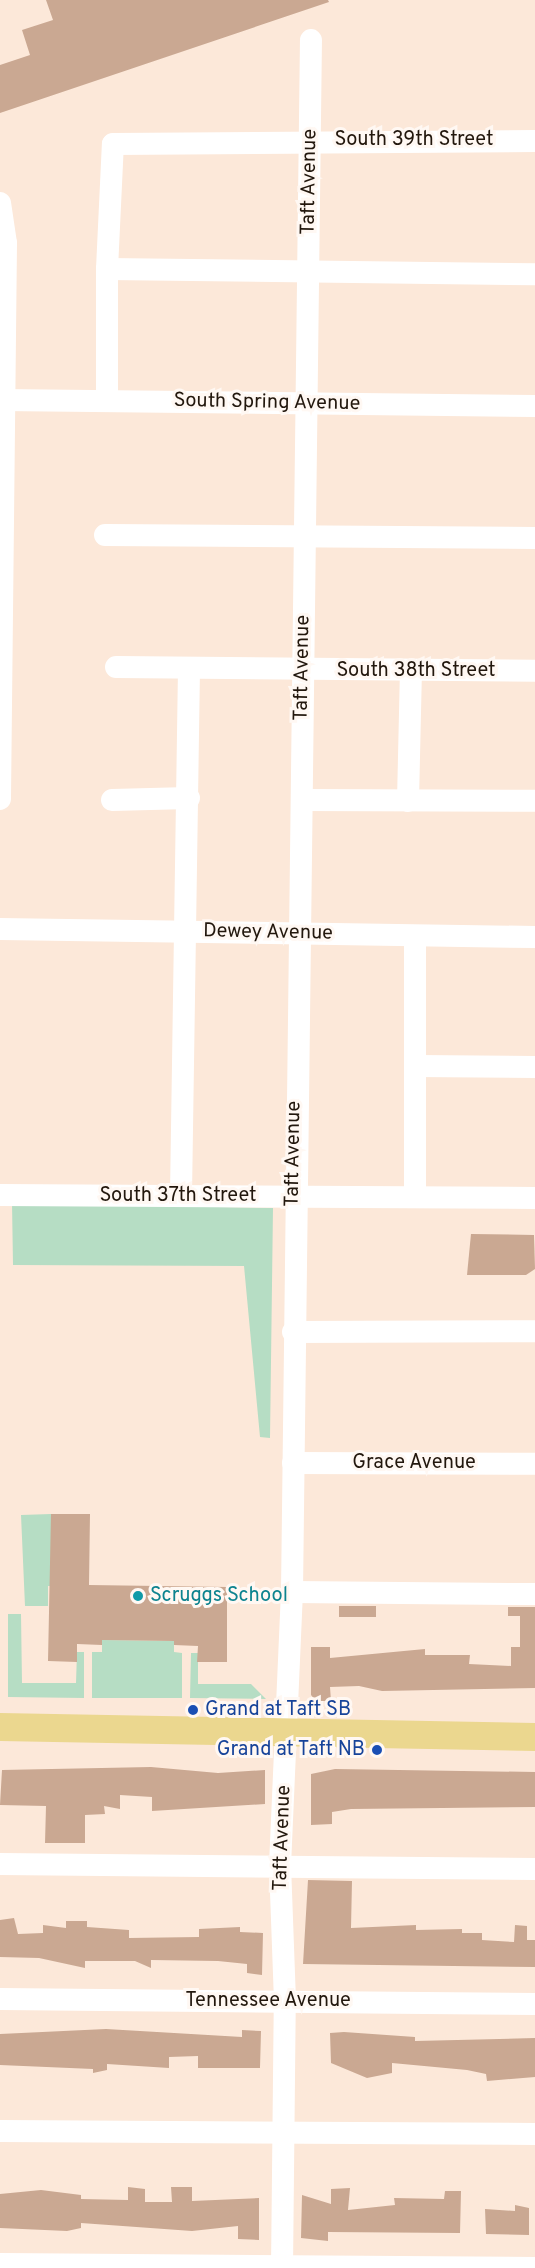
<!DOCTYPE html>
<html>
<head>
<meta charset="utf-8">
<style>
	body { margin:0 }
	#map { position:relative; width:535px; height:2268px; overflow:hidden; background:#fce8d9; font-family:Overpass,sans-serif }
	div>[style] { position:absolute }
	.green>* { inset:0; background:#b6ddc4 }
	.building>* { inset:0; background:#caa892; transform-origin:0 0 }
	.minor>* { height:22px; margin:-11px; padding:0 11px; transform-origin:11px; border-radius:11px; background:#fff }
	.major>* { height:28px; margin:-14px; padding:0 14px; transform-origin:14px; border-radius:14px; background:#ebd78f }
	.dots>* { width:16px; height:16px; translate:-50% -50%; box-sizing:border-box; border:3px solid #fff8f3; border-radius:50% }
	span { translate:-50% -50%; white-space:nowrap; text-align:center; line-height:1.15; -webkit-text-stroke:6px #fff8f3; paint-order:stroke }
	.street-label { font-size:20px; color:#22170d }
	.culture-label { font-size:20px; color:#0d838f }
	.left { translate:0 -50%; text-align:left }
	.transit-label { font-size:20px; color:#164399 }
	.right { translate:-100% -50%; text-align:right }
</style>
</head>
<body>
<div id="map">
	<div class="green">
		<i style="clip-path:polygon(12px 1203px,273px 1208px,270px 1438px,260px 1437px,244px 1266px,13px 1265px)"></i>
		<i style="clip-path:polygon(51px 1514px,54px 1586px,48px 1586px,48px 1606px,25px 1606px,21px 1515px)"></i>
		<i style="clip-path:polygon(8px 1614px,21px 1614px,22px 1683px,76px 1683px,77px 1652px,84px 1652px,84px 1698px,8px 1697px)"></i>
		<i style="clip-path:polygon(102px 1640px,174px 1641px,174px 1652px,182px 1653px,182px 1698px,92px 1698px,92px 1652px,102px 1652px)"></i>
		<i style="clip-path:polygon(191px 1653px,198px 1653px,198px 1684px,251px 1684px,266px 1699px,190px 1698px)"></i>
	</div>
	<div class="building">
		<i style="clip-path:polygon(46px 0,328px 0,329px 2px,0 113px,0 65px,30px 55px,22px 30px,53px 20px)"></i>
		<i style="clip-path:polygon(471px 1234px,534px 1235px,535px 1269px,526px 1275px,467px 1275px)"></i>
		<i style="clip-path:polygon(51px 1514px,90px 1514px,89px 1585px,227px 1587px,227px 1662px,197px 1662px,198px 1646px,174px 1645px,174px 1641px,102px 1640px,102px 1645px,77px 1644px,77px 1662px,48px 1661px)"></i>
		<i style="left:339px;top:1606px;width:37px;height:11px"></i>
		<i style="clip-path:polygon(508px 1607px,535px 1607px,535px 1688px,382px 1691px,359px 1686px,330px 1687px,331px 1701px,316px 1701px,311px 1695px,311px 1647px,330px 1647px,330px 1658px,425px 1649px,425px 1655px,470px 1655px,469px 1664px,511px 1666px,511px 1647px,520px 1647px,520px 1616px,508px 1616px)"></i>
		<i style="clip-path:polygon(151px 1767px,218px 1773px,265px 1770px,265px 1804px,152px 1811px,152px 1797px,120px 1795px,120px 1809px,104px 1806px,105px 1814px,85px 1815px,85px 1843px,45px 1843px,46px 1806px,0 1805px,2px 1770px)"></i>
		<i style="clip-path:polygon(335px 1769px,535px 1772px,535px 1807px,351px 1809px,332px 1812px,332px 1824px,311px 1825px,311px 1774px)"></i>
		<i style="clip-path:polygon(308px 1880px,352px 1881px,351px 1928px,416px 1925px,416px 1930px,462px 1929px,462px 1933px,482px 1933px,482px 1940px,514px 1942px,515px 1925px,527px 1926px,527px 1940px,535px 1940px,535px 1967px,303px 1964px)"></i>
		<i style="clip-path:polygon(14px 1918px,18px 1934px,43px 1933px,43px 1925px,66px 1928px,66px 1921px,87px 1921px,87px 1927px,129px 1930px,129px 1938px,199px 1937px,199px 1929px,240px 1927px,240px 1932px,263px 1933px,262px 1975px,247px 1973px,247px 1964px,218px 1961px,151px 1960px,151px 1968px,135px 1961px,85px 1961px,85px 1968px,39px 1958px,0 1957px,0 1920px)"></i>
		<i style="clip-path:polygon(106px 2029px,242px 2037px,242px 2030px,261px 2031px,260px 2068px,198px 2068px,198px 2056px,169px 2057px,169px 2068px,107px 2064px,107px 2070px,93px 2073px,93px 2069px,0 2065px,0 2034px)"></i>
		<i style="clip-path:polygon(344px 2032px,415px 2037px,415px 2041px,535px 2038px,535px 2077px,487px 2081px,486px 2074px,467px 2070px,392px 2063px,392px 2073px,367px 2078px,331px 2063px,330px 2033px)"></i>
		<i style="clip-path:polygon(128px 2187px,145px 2189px,145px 2202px,172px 2202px,171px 2187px,192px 2187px,192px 2201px,259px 2198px,259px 2240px,238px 2239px,238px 2226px,192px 2231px,81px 2223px,81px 2228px,67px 2231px,0 2228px,0 2194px,41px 2190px,81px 2195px,81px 2199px,128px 2200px)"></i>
		<i style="clip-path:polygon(350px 2188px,348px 2210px,395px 2205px,394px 2198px,444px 2199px,445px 2191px,461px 2191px,460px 2233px,328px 2232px,328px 2241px,301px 2238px,302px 2195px,331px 2204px,331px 2189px)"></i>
		<i style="clip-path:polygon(515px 2205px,529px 2208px,529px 2235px,486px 2234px,485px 2209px,515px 2211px)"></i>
	</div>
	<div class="minor">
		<i style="left:0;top:203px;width:40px;rotate:81.5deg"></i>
		<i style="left:6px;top:243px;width:556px;rotate:90.62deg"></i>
		<i style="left:107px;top:269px;width:125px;rotate:-87.3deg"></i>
		<i style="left:113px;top:144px;width:422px;rotate:-0.4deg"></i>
		<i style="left:0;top:400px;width:535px;rotate:0.64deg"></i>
		<i style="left:107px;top:401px;width:132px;rotate:-90deg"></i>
		<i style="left:107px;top:269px;width:428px;rotate:0.7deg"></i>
		<i style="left:105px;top:535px;width:430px;rotate:0.4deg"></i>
		<i style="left:116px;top:667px;width:419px;rotate:0.5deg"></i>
		<i style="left:112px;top:800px;width:77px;rotate:-1.5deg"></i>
		<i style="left:302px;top:800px;width:233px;rotate:0.2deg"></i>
		<i style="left:408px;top:801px;width:130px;rotate:-88.7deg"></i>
		<i style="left:0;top:929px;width:535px;rotate:0.86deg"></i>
		<i style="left:416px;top:1066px;width:119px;rotate:0.5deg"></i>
		<i style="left:0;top:1195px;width:535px;rotate:0.32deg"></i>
		<i style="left:181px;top:1195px;width:527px;rotate:-89.13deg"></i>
		<i style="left:415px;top:1196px;width:259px;rotate:-90deg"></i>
		<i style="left:293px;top:1332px;width:242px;rotate:-0.2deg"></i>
		<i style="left:293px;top:1463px;width:242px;rotate:0.2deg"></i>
		<i style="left:292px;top:1592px;width:243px;rotate:0.5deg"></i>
		<i style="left:0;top:1864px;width:535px;rotate:0.54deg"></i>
		<i style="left:0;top:1999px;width:535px;rotate:0.54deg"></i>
		<i style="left:0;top:2131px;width:535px;rotate:0.32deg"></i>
		<i style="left:0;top:2264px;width:535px;rotate:0.43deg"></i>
		<i style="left:282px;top:2268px;width:267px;rotate:-89.4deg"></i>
		<i style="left:285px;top:2001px;width:135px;rotate:-92.1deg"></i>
		<i style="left:280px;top:1866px;width:274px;rotate:-87.5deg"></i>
		<i style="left:292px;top:1592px;width:1552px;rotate:-89.3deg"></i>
	</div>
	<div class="major">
		<i style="left:0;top:1727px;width:535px;rotate:1.07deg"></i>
	</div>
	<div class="dots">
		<i style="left:138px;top:1596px;background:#0f9aa8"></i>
		<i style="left:193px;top:1710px;background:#1a4fb4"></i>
		<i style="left:377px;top:1750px;background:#1a4fb4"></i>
	</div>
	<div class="street-label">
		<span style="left:414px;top:140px">South 39th Street</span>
		<span style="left:310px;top:182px;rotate:-89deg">Taft Avenue</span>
		<span style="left:267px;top:403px;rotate:1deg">South Spring Avenue</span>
		<span style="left:303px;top:668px;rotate:-89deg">Taft Avenue</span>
		<span style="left:416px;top:671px">South 38th Street</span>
		<span style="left:268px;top:933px;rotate:1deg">Dewey Avenue</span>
		<span style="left:294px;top:1154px;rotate:-89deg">Taft Avenue</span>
		<span style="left:178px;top:1196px">South 37th Street</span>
		<span style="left:414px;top:1463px">Grace Avenue</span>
		<span style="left:283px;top:1838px;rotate:-88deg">Taft Avenue</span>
		<span style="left:268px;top:2001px">Tennessee Avenue</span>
	</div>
	<div class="culture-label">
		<span class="left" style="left:150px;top:1596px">Scruggs School</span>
	</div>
	<div class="transit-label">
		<span class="left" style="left:205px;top:1710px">Grand at Taft SB</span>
		<span class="right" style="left:365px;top:1750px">Grand at Taft NB</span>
	</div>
</div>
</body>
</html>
